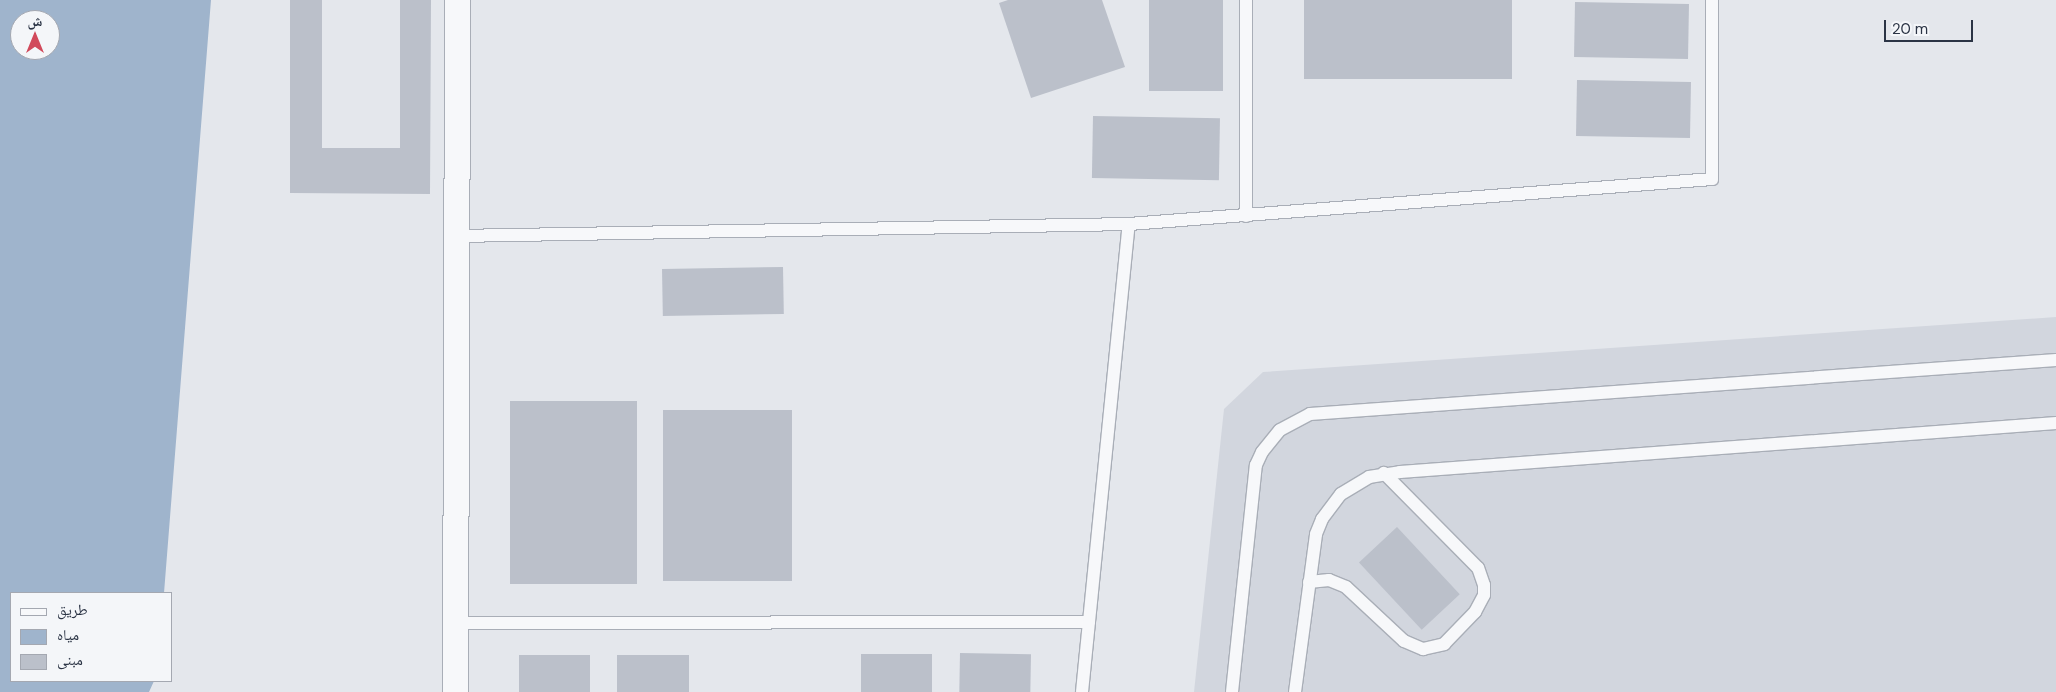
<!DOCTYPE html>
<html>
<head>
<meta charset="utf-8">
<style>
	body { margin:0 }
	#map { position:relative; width:2056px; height:692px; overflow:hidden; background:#e4e7ec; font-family:"DM Sans","Noto Naskh Arabic",sans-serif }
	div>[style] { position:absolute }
	.built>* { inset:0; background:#d2d6de }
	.water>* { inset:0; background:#9fb4cc }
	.building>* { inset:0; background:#bbc0ca; transform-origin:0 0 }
	.roads { filter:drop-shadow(1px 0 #a9aeb7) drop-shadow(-1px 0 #a9aeb7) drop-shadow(0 1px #a9aeb7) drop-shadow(0 -1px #a9aeb7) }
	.lane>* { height:12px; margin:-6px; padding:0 6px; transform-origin:6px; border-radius:6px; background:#f7f8fa }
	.street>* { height:25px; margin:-12.5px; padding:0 12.5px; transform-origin:12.5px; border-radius:12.5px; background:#f7f8fa }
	span { translate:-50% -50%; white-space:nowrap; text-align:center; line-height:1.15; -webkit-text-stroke:4.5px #f4f6f9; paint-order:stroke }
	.legend { position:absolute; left:10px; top:592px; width:162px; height:90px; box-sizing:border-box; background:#f4f6f9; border:1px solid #a4a8b1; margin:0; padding:6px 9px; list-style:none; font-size:15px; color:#2b3445 }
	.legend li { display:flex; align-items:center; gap:10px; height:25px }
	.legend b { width:25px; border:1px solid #a4a8b1 }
	.north { position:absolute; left:10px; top:10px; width:50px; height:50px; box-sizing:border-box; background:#f4f6f9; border:1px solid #a4a8b1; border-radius:50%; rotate:0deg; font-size:14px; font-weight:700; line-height:20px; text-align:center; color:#2b3445 }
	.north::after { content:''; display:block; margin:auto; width:18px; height:22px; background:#d1495b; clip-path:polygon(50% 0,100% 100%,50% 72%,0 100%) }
	.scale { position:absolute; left:1884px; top:20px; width:89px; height:22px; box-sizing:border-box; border:2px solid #2b3445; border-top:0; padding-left:6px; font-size:15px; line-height:18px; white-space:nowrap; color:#2b3445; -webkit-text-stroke:4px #f4f6f9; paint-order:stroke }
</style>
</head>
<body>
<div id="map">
	<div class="built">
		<i style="clip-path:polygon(2056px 317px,2056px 692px,1194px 692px,1224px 409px,1263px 372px)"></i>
	</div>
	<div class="water">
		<i style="clip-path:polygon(evenodd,0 0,211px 0,164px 593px,11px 593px,11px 681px,154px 681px,149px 692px,0 692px,0 0,20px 20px,50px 20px,50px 50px,20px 50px,20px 20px)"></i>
	</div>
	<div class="building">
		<i style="clip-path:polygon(290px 0,322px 0,322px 148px,400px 148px,400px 0,431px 0,430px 194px,290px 193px)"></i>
		<i style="clip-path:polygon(1008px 0,1102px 0,1125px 67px,1031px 98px,999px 3px)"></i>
		<i style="left:1149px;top:0;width:74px;height:91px"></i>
		<i style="left:1304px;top:0;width:208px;height:79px"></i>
		<i style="left:1575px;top:2px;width:114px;height:55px;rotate:1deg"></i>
		<i style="left:1577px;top:80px;width:114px;height:56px;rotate:1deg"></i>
		<i style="left:1093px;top:116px;width:127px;height:62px;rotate:1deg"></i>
		<i style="left:783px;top:267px;width:47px;height:121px;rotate:89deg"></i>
		<i style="left:510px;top:401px;width:127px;height:183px"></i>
		<i style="left:663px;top:410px;width:129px;height:171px"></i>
		<i style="left:1397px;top:527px;width:92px;height:52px;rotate:47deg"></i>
		<i style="left:960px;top:653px;width:71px;height:39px;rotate:1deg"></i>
		<i style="left:861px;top:654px;width:71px;height:38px"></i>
		<i style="left:519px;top:655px;width:71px;height:37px"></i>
		<i style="left:617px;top:655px;width:72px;height:37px"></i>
	</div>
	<div class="roads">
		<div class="lane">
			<i style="left:1246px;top:0;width:216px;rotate:90deg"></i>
			<i style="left:457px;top:236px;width:672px;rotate:-1.02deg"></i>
			<i style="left:1129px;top:224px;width:585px;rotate:-4.41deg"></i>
			<i style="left:1712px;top:179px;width:179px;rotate:-90deg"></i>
			<i style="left:1309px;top:582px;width:20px;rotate:-6deg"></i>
			<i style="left:1329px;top:580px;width:18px;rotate:22deg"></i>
			<i style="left:1346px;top:587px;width:79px;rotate:43deg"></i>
			<i style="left:1404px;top:641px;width:21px;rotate:23deg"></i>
			<i style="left:1423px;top:649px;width:22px;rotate:-13deg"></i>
			<i style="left:1444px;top:644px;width:45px;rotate:-45.9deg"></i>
			<i style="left:1475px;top:612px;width:19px;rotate:-62deg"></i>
			<i style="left:1484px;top:595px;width:10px;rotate:-90deg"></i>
			<i style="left:1484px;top:585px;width:18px;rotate:-109deg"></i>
			<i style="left:1478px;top:568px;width:134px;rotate:-134.7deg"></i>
			<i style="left:456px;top:623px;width:633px;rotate:-0.09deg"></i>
			<i style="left:1082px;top:692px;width:470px;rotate:-84.3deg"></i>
			<i style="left:1232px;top:692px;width:228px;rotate:-84deg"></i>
			<i style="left:1256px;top:465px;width:14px;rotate:-65deg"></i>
			<i style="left:1262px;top:452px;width:28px;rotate:-51deg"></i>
			<i style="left:1280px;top:430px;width:34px;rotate:-28deg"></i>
			<i style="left:1310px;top:414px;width:748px;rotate:-4.14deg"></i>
			<i style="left:1295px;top:692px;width:159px;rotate:-82.4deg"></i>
			<i style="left:1316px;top:534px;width:16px;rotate:-68deg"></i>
			<i style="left:1322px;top:519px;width:31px;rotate:-53deg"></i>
			<i style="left:1341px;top:494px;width:33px;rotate:-31deg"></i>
			<i style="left:1369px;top:477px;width:31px;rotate:-9deg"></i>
			<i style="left:1400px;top:472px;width:658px;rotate:-4.27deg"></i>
		</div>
		<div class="street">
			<i style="left:455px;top:692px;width:692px;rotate:-89.83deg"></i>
		</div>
	</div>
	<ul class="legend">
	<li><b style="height:6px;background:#f7f8fa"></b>طريق</li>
	<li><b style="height:14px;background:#9fb4cc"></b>مياه</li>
	<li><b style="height:14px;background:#bbc0ca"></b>مبنى</li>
	</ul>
	<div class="north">ش</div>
	<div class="scale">20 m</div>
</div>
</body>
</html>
